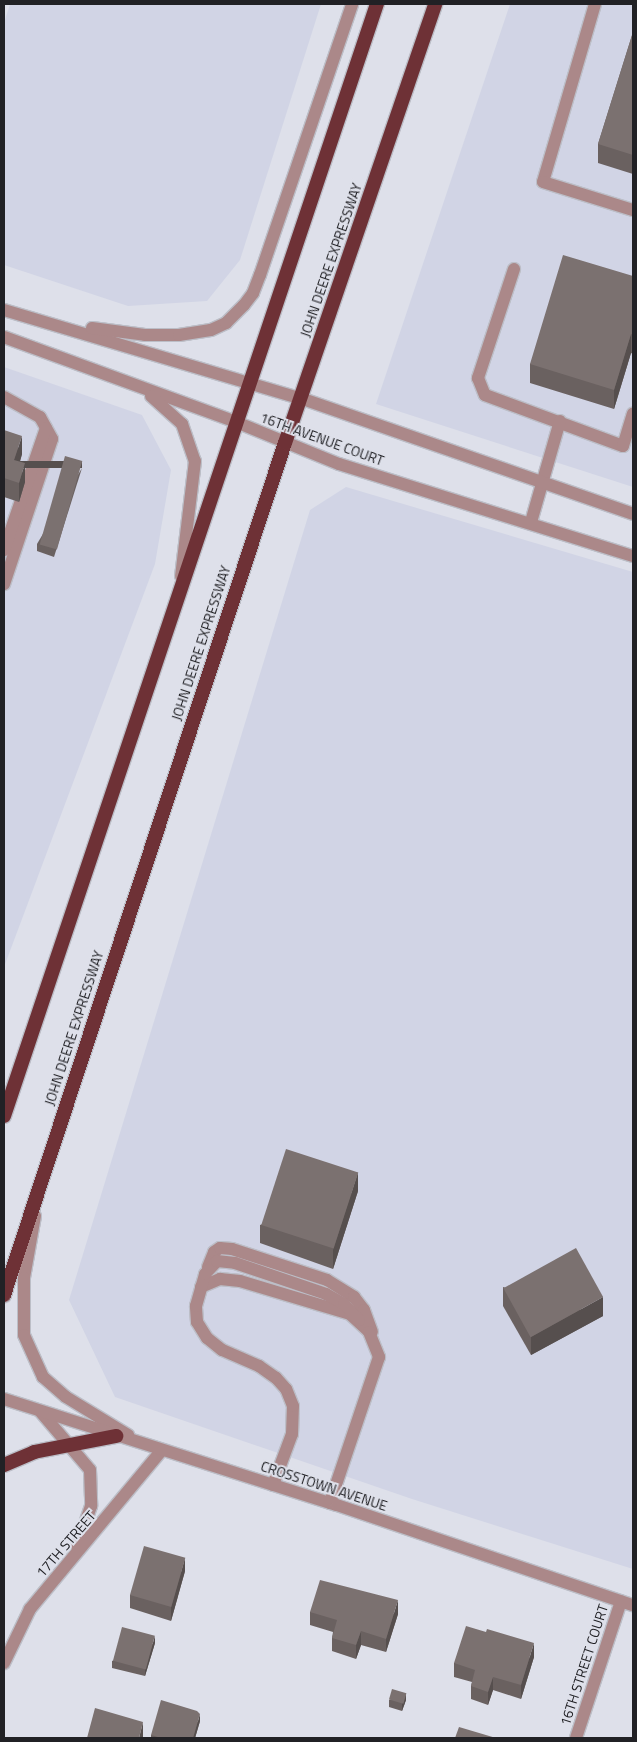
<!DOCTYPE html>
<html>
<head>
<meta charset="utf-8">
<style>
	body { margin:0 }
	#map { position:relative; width:637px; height:1742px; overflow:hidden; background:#dee0ea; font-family:"Titillium Web",sans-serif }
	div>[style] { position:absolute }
	.built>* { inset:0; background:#d1d4e5 }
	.roads { filter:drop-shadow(1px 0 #bcbec7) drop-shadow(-1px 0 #bcbec7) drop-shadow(0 1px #bcbec7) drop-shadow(0 -1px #bcbec7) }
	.service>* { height:12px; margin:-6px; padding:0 6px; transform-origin:6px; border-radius:6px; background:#ab8889 }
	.minor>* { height:12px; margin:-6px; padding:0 6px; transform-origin:6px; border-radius:6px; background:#ab8889 }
	.tertiary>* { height:12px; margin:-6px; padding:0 6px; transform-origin:6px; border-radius:6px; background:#ab8889 }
	.trunk>* { height:14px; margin:-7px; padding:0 7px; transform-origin:7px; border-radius:7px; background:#6e3136 }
	.wall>* { inset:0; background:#6a6160 }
	.shaded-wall>* { inset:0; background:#564f4e; transform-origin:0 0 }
	.building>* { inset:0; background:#7b7170; transform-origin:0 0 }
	span { translate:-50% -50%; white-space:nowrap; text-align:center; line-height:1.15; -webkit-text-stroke:4px #dee0ea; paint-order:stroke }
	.street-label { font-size:14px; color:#212125 }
	.frame { position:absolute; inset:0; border:5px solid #212125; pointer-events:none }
</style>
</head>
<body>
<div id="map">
	<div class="built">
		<i style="clip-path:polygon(10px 4px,321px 4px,240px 260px,207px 301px,128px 306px,4px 265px,4px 23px)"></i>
		<i style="clip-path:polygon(510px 4px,633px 4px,633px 487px,376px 404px)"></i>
		<i style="clip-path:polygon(4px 367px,142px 415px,171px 470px,155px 564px,4px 967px)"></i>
		<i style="clip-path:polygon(346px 487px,633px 572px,633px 1569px,412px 1499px,115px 1397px,69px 1300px,310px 510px)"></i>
	</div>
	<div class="roads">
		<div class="service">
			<i style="left:595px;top:4px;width:185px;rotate:106.3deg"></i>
			<i style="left:543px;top:182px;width:94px;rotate:17.3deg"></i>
			<i style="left:514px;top:269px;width:115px;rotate:108.3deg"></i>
			<i style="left:478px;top:378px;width:18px;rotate:68deg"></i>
			<i style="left:485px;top:395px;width:147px;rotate:20.3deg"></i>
			<i style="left:623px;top:446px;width:34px;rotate:-73deg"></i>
			<i style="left:4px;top:397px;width:41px;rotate:29.1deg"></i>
			<i style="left:40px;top:417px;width:25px;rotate:61deg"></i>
			<i style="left:52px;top:439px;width:153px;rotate:108.3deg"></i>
			<i style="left:531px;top:522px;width:105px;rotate:-74deg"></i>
			<i style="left:4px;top:550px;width:129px;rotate:-71deg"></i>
			<i style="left:208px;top:1267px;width:16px;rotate:-68deg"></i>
			<i style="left:214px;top:1252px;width:7px;rotate:-34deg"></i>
			<i style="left:220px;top:1248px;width:12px;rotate:5deg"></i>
			<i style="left:232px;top:1249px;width:100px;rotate:18.1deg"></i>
			<i style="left:327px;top:1280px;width:32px;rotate:32deg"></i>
			<i style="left:354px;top:1297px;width:16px;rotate:52deg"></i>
			<i style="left:364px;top:1310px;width:23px;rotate:70deg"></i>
			<i style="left:201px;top:1287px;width:21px;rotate:-23deg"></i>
			<i style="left:220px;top:1279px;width:20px;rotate:6deg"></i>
			<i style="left:240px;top:1281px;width:115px;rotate:16.7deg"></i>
			<i style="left:350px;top:1314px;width:26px;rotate:43deg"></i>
			<i style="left:369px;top:1332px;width:27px;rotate:68deg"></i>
			<i style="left:379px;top:1357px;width:154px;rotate:108.6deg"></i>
			<i style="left:273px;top:1485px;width:54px;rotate:-69.6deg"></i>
			<i style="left:292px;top:1434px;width:28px;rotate:-88deg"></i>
			<i style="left:293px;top:1406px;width:18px;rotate:-112deg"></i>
			<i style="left:286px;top:1389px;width:15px;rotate:-132deg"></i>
			<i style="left:276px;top:1378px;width:21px;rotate:-145deg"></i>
			<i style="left:259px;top:1366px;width:40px;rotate:-156.6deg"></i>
			<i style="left:222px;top:1350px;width:19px;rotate:-141deg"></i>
			<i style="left:207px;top:1338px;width:19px;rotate:-122deg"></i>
			<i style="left:197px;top:1322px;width:16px;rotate:-94deg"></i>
			<i style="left:196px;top:1306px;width:33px;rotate:-74deg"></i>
			<i style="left:205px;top:1274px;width:18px;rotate:-47deg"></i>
			<i style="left:217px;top:1261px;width:18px;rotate:6deg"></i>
			<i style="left:235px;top:1263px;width:96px;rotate:18.8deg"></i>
			<i style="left:326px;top:1294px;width:21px;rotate:29deg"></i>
			<i style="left:344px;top:1304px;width:22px;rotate:47deg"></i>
		</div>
		<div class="minor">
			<i style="left:40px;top:1411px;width:77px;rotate:49.7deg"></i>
			<i style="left:90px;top:1470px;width:36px;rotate:88deg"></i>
			<i style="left:91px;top:1506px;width:43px;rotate:108.9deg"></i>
			<i style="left:4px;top:1663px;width:60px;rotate:-64.3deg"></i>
			<i style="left:30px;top:1609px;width:205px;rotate:-50.3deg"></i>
			<i style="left:576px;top:1738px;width:144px;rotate:-71.8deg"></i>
		</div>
		<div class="tertiary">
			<i style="left:4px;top:310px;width:312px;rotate:16.6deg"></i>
			<i style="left:303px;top:399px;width:349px;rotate:19.2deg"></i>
			<i style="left:92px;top:328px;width:53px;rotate:7.5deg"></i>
			<i style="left:145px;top:335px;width:34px"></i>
			<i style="left:179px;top:335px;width:32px;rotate:-9deg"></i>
			<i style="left:211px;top:330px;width:17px;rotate:-25deg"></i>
			<i style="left:226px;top:323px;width:25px;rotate:-45deg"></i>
			<i style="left:244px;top:305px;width:15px;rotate:-53deg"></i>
			<i style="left:253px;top:293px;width:19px;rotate:-69deg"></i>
			<i style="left:260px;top:275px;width:286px;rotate:-71.2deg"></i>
			<i style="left:4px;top:337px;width:247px;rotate:20.1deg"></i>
			<i style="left:236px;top:422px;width:111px;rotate:22.2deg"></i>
			<i style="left:339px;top:464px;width:308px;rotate:17.4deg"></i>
			<i style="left:151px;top:396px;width:42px;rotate:42.1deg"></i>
			<i style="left:182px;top:424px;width:39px;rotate:71deg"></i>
			<i style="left:195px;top:461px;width:116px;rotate:96.9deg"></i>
			<i style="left:35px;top:1216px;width:63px;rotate:100.1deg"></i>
			<i style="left:24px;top:1278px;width:57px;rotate:90deg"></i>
			<i style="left:24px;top:1335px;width:46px;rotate:65.7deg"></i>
			<i style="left:43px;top:1377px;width:30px;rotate:41deg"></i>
			<i style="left:66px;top:1397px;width:73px;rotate:31.5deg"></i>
			<i style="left:4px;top:1399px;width:349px;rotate:17.7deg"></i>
			<i style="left:337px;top:1505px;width:312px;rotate:18.7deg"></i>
		</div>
		<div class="trunk">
			<i style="left:4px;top:1116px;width:1173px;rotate:-71.46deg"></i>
			<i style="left:4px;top:1295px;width:897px;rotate:-71.75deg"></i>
			<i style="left:285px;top:443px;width:464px;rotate:-71.1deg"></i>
			<i style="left:4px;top:1465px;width:33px;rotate:-23deg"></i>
			<i style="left:34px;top:1452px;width:84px;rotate:-11deg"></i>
		</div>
	</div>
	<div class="wall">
		<i style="clip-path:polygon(633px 32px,633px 174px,598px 163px,598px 144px)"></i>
		<i style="clip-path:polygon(633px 276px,633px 354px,631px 353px,614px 409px,530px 383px,530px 364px)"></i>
		<i style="clip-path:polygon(4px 430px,22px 454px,20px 462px,25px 482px,19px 502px,4px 497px,4px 498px)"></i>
		<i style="clip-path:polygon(82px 468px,54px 557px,37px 551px,37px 544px)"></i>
		<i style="clip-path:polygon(358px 1191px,333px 1269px,260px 1243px,260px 1225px)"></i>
		<i style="clip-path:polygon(503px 1287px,603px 1316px,531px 1355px,503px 1306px)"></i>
		<i style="clip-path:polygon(185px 1571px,171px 1621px,130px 1608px,130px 1595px)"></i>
		<i style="clip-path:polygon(310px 1612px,398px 1614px,386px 1652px,361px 1645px,356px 1659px,332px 1651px,332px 1638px,333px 1632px,310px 1625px)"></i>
		<i style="clip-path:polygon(155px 1643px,145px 1676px,112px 1668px,112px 1661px)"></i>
		<i style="clip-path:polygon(534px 1657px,521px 1699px,493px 1690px,488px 1705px,471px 1699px,471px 1686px,472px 1682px,454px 1677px,454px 1663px)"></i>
		<i style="clip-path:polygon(389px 1700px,406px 1700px,402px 1711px,389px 1707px)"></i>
		<i style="clip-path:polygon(200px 1721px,195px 1738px,151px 1738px,151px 1735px)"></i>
	</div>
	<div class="shaded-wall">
		<i style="clip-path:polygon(631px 334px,631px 353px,614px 409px,614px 390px)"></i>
		<i style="clip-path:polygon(22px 436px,22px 454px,14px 479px,14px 460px)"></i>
		<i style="left:82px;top:461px;width:7px;height:93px;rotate:90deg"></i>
		<i style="clip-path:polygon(25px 463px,25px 482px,19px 502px,19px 483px)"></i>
		<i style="clip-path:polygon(358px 1172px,358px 1191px,333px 1269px,333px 1250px)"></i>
		<i style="clip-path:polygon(603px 1297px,603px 1316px,531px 1355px,531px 1337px)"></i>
		<i style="clip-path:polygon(185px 1558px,185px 1571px,171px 1621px,171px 1607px)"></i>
		<i style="clip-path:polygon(398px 1600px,398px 1614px,386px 1652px,386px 1639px)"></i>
		<i style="clip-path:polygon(361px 1631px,361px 1645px,356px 1659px,356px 1645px)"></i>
		<i style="clip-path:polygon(155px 1636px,155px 1643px,145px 1676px,145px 1669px)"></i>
		<i style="clip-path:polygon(534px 1643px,534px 1657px,521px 1699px,521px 1685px)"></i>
		<i style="clip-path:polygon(493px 1677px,493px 1690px,488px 1705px,488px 1692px)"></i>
		<i style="clip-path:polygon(406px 1693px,406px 1700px,402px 1711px,402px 1704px)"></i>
		<i style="clip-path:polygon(200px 1714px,200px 1721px,195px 1738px,193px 1738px)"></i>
		<i style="clip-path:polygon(143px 1722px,143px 1738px,139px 1738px)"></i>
	</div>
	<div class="building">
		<i style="clip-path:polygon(633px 32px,633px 155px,598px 144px)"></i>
		<i style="clip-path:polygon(563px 255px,633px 276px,633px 335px,631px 334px,614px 390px,530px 364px)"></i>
		<i style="clip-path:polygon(4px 430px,22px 436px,14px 460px,25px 463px,19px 483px,4px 478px,4px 479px)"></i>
		<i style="left:65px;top:456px;width:18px;height:92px;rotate:16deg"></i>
		<i style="left:286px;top:1149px;width:76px;height:80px;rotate:18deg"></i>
		<i style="left:576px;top:1248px;width:56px;height:83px;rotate:61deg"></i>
		<i style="left:144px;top:1546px;width:43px;height:51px;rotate:16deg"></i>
		<i style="clip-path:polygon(320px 1580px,398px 1600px,386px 1639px,361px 1631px,356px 1645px,332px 1638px,337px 1620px,310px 1612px)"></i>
		<i style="clip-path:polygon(466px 1626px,486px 1632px,487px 1629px,534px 1643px,521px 1685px,493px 1677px,488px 1692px,471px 1686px,475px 1670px,454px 1663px)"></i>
		<i style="left:122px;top:1627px;width:34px;height:35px;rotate:15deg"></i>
		<i style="left:392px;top:1689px;width:15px;height:11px;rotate:16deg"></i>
		<i style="clip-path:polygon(161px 1700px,197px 1711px,200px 1714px,193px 1738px,161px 1738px,151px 1735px)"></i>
		<i style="clip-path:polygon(95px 1708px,143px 1722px,139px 1738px,87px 1738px)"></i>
		<i style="clip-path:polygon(459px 1727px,496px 1738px,455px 1738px)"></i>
	</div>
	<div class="street-label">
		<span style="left:331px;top:260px;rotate:-71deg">JOHN DEERE EXPRESSWAY</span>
		<span style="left:322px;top:439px;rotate:20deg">16TH AVENUE COURT</span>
		<span style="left:201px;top:643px;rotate:-72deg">JOHN DEERE EXPRESSWAY</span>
		<span style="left:74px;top:1028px;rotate:-72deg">JOHN DEERE EXPRESSWAY</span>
		<span style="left:324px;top:1486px;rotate:18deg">CROSSTOWN AVENUE</span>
		<span style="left:66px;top:1544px;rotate:-49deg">17TH STREET</span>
		<span style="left:584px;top:1665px;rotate:-72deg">16TH STREET COURT</span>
	</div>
	<div class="frame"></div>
</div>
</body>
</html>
